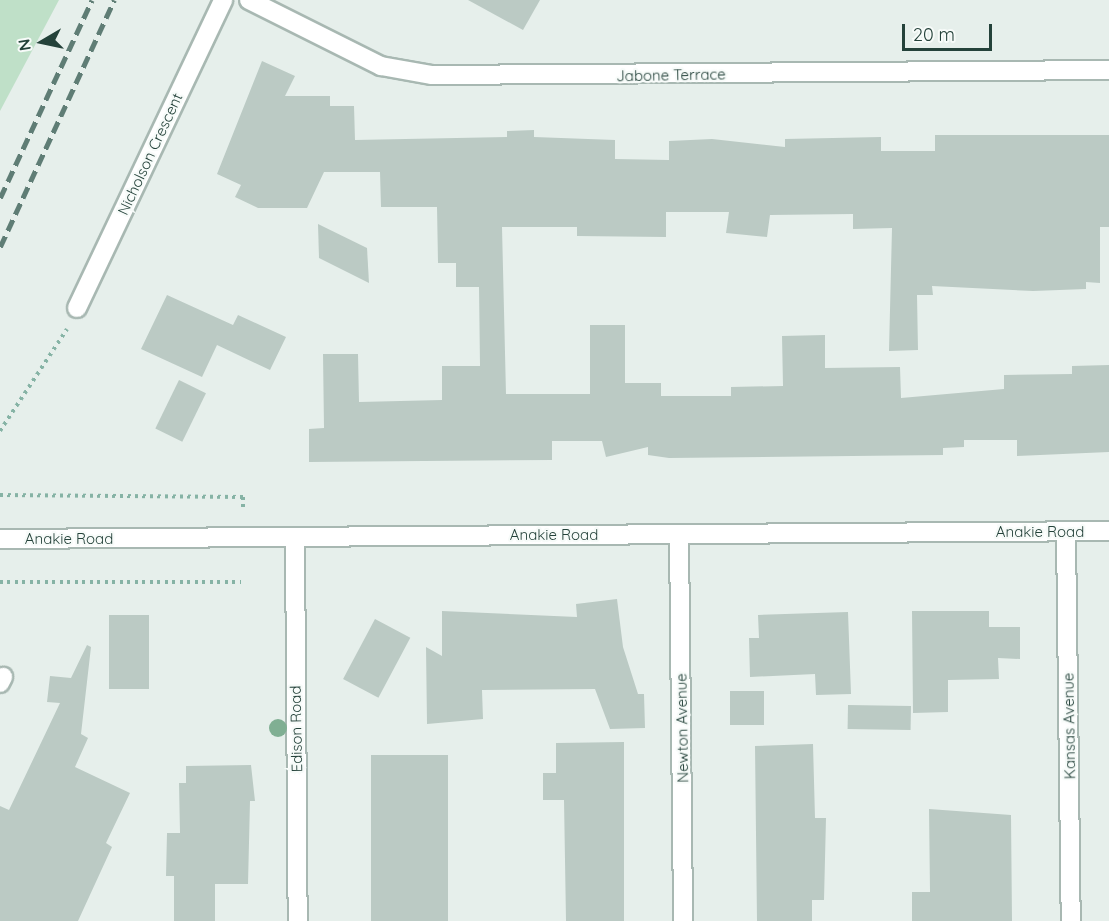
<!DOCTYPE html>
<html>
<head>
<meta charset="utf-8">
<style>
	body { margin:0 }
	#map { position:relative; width:1109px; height:921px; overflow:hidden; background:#e6efeb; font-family:Quicksand,sans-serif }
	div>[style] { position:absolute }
	.green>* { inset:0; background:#bfe0c8 }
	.building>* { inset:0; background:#bbcac4; transform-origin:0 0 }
	.path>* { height:4px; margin-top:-2px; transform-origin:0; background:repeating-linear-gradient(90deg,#86b3a5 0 3px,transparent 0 7.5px) }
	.roads { filter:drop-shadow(2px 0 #a8b8b2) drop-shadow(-2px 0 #a8b8b2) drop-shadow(0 2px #a8b8b2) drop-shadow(0 -2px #a8b8b2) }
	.street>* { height:18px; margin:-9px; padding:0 9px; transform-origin:9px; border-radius:9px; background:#fff }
	.secondary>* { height:18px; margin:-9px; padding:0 9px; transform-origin:9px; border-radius:9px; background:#fff }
	.rail>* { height:4.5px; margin-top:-2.25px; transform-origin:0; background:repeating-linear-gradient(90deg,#5f7d75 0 12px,transparent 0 18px) }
	.trees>* { width:18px; height:18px; margin:-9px; border-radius:50%; background:#80af93 }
	span { translate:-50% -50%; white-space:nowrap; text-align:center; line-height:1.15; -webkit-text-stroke:4.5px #f7fbf9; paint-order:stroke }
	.street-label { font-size:15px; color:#24423a }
	.north { position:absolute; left:12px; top:12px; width:60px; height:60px; -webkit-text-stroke:4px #f7fbf9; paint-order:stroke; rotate:261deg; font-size:16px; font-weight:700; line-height:24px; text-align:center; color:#24423a }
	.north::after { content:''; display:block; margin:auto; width:21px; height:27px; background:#24423a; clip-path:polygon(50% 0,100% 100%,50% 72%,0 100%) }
	.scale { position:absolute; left:902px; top:24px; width:90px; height:27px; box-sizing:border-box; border:3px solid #24423a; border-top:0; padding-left:8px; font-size:18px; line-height:21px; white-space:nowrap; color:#24423a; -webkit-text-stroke:4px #f7fbf9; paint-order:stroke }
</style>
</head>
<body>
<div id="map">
	<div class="green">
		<i style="clip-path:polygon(0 0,59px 0,0 111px)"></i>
	</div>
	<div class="building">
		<i style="clip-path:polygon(468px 0,540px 0,523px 30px)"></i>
		<i style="clip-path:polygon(262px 61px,295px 76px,285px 96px,330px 96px,330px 106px,354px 106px,355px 140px,507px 137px,507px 131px,534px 130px,534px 137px,615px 140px,615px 159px,669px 160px,669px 141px,712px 139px,785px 147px,785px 139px,881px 137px,881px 151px,935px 151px,935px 135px,1109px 135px,1109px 227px,1100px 227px,1100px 283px,1086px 282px,1086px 289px,1033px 291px,932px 286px,933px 295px,917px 295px,918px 350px,889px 351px,892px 228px,853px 229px,853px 214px,770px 215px,767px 237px,726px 233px,729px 212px,666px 212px,666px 237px,577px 236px,577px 227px,502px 227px,506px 394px,590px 394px,590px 325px,625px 325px,625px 383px,661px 383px,661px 396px,731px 396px,731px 387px,783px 386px,782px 336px,825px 335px,825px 368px,900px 367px,901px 398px,1004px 389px,1004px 375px,1072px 374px,1072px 366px,1109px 365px,1109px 452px,1017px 456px,1017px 440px,964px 440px,964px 447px,943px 448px,943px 455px,669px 458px,648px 455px,648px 447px,606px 457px,602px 441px,552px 441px,552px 460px,309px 462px,309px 429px,324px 428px,323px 354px,358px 354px,359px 402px,442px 400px,442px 366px,480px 366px,479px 287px,456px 287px,456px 263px,438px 263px,437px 207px,381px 207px,380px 172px,324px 172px,307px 208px,258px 208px,235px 197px,241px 185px,217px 174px)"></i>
		<i style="clip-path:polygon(318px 224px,367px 248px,369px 283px,319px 258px)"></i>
		<i style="clip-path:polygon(167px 295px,233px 325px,238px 315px,286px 337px,270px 370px,217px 345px,202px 377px,141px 349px)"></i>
		<i style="left:179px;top:380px;width:30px;height:54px;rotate:26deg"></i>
		<i style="clip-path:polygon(617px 599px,623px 647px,638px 694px,644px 694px,645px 728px,610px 729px,595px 689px,482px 690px,483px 719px,427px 724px,426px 647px,442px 656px,442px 611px,577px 617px,576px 604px)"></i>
		<i style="clip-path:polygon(912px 611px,989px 611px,989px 627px,1020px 627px,1020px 659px,998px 658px,999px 679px,948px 680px,948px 712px,913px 713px)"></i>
		<i style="clip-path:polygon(848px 612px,851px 694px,816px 695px,815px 674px,750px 677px,749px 638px,759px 638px,758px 615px)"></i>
		<i style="left:109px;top:615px;width:40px;height:74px"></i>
		<i style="left:375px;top:619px;width:40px;height:68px;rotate:28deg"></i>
		<i style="clip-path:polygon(87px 645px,91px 647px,81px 734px,88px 738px,75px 767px,130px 793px,106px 843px,112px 847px,78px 921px,0 921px,0 806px,9px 810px,60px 703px,47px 702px,50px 676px,71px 678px)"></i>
		<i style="left:730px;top:691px;width:34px;height:34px"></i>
		<i style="left:848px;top:705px;width:63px;height:24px;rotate:1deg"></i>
		<i style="clip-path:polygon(624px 742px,624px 921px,566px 921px,564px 800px,543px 800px,543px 773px,556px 773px,556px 743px)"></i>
		<i style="clip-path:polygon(813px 744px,815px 818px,826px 818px,824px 900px,812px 900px,812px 921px,757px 921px,755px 746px)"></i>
		<i style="left:448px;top:755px;width:166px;height:77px;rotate:90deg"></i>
		<i style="clip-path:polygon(251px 765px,255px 801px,250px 801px,248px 884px,215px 884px,215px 921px,174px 921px,174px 876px,166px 876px,167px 833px,180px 833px,179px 783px,186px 783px,186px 766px)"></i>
		<i style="clip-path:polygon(929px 809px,1011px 815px,1012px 921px,912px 921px,912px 892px,930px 892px)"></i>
	</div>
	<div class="path">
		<i style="left:0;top:431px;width:122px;rotate:-56.7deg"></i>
		<i style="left:0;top:495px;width:243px;rotate:0.5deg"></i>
		<i style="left:243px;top:497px;width:15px;rotate:90deg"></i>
		<i style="left:0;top:582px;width:241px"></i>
	</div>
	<div class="roads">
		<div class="street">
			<i style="left:249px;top:0;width:148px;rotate:26.6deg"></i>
			<i style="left:381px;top:66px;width:52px;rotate:10deg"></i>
			<i style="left:432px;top:75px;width:677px;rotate:-0.42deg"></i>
			<i style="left:77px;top:308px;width:341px;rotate:-64.6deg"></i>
			<i style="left:1066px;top:532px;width:389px;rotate:89.3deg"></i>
			<i style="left:679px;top:534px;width:387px;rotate:89.4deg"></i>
			<i style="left:295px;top:537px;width:384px;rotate:89.6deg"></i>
			<i style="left:0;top:683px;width:7px;rotate:-63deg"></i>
		</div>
		<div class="secondary">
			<i style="left:0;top:539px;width:1109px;rotate:-0.41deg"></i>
		</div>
	</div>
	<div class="rail">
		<i style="left:0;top:198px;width:218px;rotate:-65.1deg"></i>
		<i style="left:0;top:247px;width:272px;rotate:-65.2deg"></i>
	</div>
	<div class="trees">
		<i style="left:278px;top:728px"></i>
	</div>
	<div class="street-label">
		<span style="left:671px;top:75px;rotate:-1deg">Jabone Terrace</span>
		<span style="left:150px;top:154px;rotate:-65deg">Nicholson Crescent</span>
		<span style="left:1040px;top:532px">Anakie Road</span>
		<span style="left:554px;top:535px">Anakie Road</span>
		<span style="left:69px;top:539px">Anakie Road</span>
		<span style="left:1069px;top:726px;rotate:-91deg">Kansas Avenue</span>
		<span style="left:682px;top:728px;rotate:-91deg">Newton Avenue</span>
		<span style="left:296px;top:729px;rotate:-91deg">Edison Road</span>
	</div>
	<div class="north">N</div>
	<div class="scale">20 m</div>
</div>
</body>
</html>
